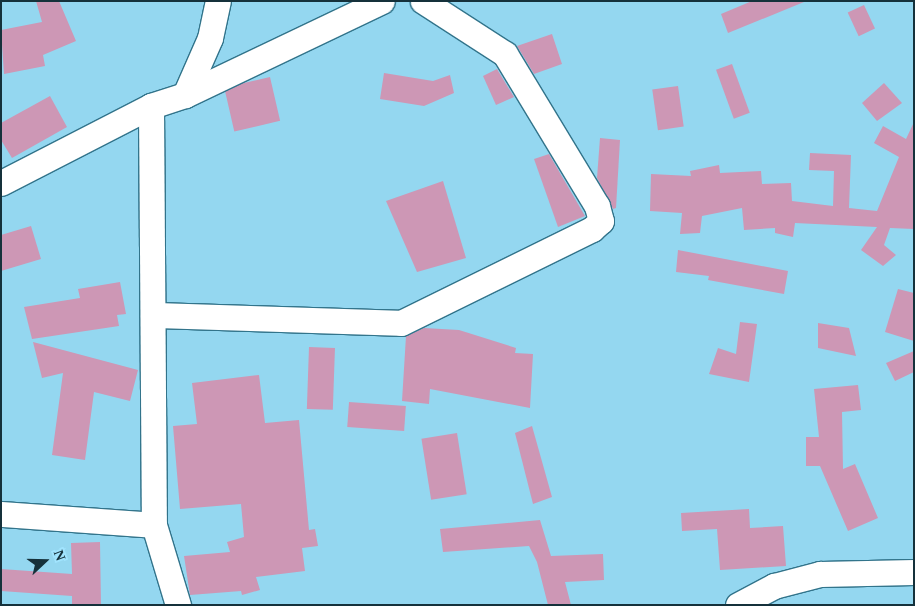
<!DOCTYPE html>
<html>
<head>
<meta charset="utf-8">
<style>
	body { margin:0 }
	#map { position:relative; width:915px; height:606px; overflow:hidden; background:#94d7f0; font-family:Georgia,serif }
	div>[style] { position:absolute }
	.building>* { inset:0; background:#cd97b5; transform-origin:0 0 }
	.roads { filter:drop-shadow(1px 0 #32748b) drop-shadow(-1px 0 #32748b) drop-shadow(0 1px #32748b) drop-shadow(0 -1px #32748b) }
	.minor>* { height:25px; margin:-12.5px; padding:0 12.5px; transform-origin:12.5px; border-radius:12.5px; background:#fff }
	span { translate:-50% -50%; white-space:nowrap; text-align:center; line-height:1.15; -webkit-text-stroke:4.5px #a1e4fe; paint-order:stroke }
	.frame { position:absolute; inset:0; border:2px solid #15313b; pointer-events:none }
	.north { position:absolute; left:20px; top:536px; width:50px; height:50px; -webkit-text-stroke:4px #a1e4fe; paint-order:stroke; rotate:69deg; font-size:14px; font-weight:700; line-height:20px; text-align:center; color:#15313b }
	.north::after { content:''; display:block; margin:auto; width:18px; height:22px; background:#15313b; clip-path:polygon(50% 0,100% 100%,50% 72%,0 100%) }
</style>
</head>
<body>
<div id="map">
	<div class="building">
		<i style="clip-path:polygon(36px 1px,59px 1px,76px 41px,43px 55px,45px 66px,4px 74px,1px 30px,42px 22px)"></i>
		<i style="clip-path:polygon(752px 1px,804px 1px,804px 2px,728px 33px,721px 14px)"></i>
		<i style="left:864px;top:5px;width:26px;height:18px;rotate:65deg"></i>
		<i style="clip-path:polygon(552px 34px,562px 64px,534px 74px,517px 46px)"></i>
		<i style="left:732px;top:64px;width:52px;height:17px;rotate:70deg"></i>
		<i style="clip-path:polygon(497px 69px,514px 97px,496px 105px,483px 76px)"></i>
		<i style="clip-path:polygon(384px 73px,433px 81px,450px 75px,454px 93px,424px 106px,380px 99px)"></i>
		<i style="left:270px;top:77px;width:45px;height:47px;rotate:77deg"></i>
		<i style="clip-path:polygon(884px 83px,902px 103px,877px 121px,862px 103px)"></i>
		<i style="left:678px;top:86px;width:41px;height:26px;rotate:82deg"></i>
		<i style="clip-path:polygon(50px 96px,67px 127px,12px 158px,1px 140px,1px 123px)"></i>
		<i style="clip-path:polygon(914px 122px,914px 229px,890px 228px,884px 245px,896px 255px,883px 266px,861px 250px,877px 227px,795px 223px,793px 237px,775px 233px,775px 228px,744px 230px,742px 208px,702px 216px,700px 233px,680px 234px,682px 213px,650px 211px,651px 174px,691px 176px,690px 171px,719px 165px,720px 173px,761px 171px,762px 184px,791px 183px,792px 201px,833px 206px,834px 171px,809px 170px,810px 153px,851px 155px,849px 208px,877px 211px,899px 157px,874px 143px,883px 126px,906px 139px)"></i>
		<i style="clip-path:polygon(600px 138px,620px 140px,616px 208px,613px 209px,597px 178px)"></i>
		<i style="clip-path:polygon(549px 154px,585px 216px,558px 227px,534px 159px)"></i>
		<i style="clip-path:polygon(443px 181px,466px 258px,417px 272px,386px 201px)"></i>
		<i style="clip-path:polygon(31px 226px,41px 259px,1px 271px,1px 235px)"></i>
		<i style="clip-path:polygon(678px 250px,788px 271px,784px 294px,708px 280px,709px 276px,676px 272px)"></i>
		<i style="clip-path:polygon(120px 282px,126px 314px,117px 315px,119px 326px,32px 339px,24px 307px,80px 298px,78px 289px)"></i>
		<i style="clip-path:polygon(898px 289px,914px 293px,914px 341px,885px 332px)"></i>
		<i style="clip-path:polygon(740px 322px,757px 324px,749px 382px,709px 374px,718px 348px,736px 354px)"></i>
		<i style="clip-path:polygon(818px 323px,849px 328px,856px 356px,818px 348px)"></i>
		<i style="clip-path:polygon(424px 328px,459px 330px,516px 348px,515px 353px,533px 354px,530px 408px,430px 389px,429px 404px,402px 401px,406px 336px)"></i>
		<i style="clip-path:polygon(33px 342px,138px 370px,130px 401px,94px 392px,85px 460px,52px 455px,63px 373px,42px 378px)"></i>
		<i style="left:309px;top:347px;width:26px;height:62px;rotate:2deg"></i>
		<i style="clip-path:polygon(914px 351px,914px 372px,895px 381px,886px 363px)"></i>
		<i style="clip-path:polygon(259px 375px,265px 423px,299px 420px,309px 530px,315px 529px,318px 546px,302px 548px,305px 571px,256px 577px,260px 590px,242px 595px,241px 591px,190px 595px,184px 556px,230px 552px,227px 542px,244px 537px,241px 504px,180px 509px,173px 426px,197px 424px,192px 383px)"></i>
		<i style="clip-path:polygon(858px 385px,861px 410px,842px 412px,843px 469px,855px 464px,878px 518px,848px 531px,820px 466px,806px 466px,806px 437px,819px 437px,814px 389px)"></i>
		<i style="left:349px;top:402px;width:57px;height:25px;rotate:4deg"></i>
		<i style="clip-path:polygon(532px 426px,552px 497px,533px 504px,515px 433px)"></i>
		<i style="left:457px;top:433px;width:62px;height:36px;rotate:81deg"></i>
		<i style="clip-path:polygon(749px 509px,750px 528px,783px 526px,786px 566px,720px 570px,717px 529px,682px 531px,681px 513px)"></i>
		<i style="clip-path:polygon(540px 520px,551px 556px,603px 554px,604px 580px,565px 582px,571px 605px,548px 605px,537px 562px,529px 546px,443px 552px,440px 529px)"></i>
		<i style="clip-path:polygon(100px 542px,101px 605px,72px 605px,72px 596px,1px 591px,1px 569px,72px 574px,71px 543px)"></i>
	</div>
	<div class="roads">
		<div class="minor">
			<i style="left:185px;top:95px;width:62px;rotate:-66.3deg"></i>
			<i style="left:210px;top:38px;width:38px;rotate:-78deg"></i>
			<i style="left:151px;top:106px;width:419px;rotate:89.6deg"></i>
			<i style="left:154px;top:525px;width:84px;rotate:73.3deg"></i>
			<i style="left:1px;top:183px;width:169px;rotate:-27.2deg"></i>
			<i style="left:151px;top:106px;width:36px;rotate:-18deg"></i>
			<i style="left:185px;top:95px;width:218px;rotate:-25.5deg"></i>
			<i style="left:153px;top:315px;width:248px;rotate:1.8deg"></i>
			<i style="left:401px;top:323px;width:213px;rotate:-26.2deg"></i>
			<i style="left:592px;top:229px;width:12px;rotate:-42deg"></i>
			<i style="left:601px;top:221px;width:16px;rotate:-105deg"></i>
			<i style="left:597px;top:206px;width:178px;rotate:-121.2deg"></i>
			<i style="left:505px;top:54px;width:98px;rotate:-147.1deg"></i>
			<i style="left:1px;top:514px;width:153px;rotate:4.1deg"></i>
			<i style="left:738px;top:605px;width:41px;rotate:-27.8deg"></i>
			<i style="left:774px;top:586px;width:48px;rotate:-14.6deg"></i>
			<i style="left:820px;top:574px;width:94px;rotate:-1.2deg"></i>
		</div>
	</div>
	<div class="frame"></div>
	<div class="north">N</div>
</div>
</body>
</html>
